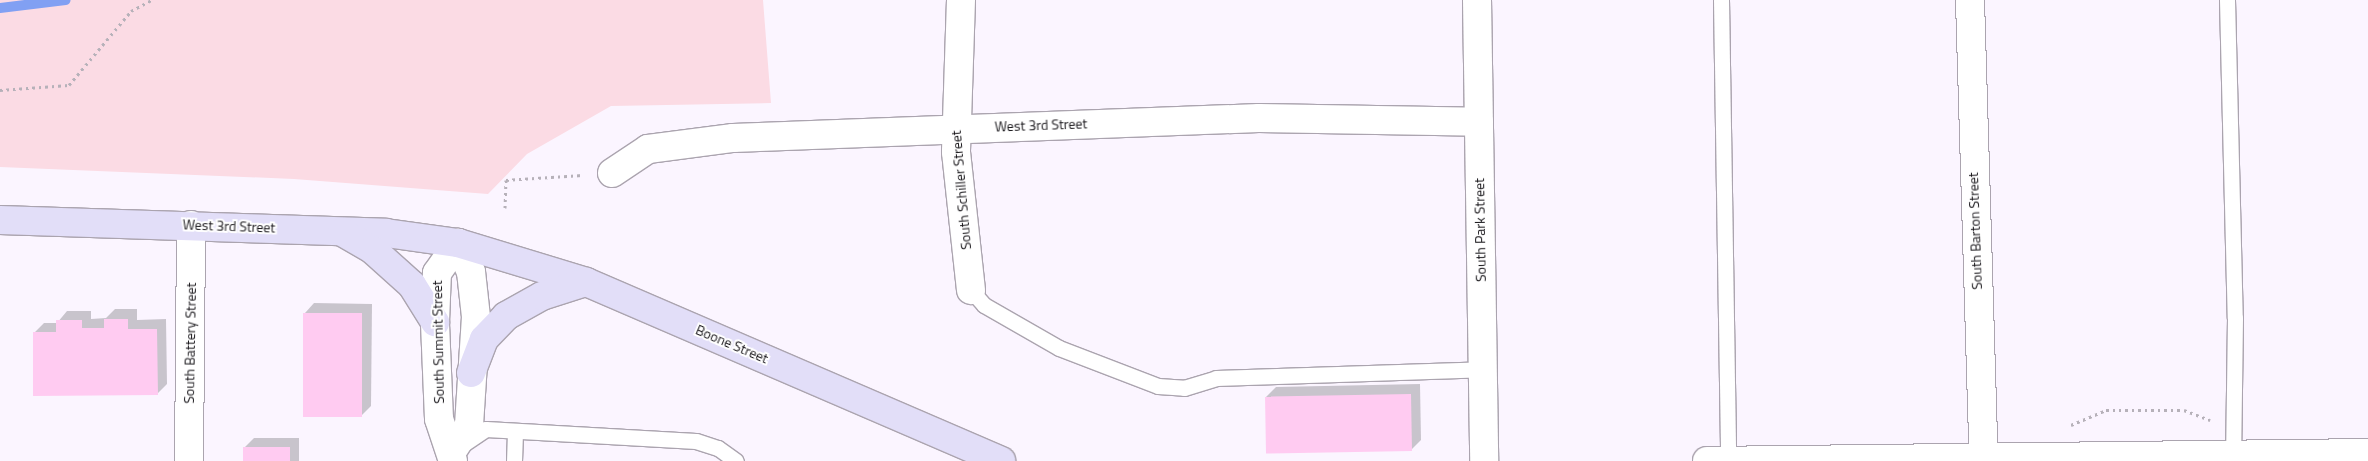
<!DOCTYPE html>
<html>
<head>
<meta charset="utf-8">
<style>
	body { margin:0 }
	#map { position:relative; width:2368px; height:461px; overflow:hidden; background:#fbf5ff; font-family:"Titillium Web",sans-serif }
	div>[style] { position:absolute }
	.green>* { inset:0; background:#fbdbe4 }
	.shadow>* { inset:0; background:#0003 }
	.stream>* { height:10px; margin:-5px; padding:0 5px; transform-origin:5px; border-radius:5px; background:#81a0f3 }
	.building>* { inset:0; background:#ffcbf1; transform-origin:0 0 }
	.path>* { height:3px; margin-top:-1.5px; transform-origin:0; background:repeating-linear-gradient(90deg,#b6b1b9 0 2.5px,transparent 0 6.5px) }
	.roads { filter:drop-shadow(1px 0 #aba4af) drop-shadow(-1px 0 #aba4af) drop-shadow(0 1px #aba4af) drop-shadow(0 -1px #aba4af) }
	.service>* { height:15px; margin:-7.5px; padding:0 7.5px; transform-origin:7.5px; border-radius:7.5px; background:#fff }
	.minor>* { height:28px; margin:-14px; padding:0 14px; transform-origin:14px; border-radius:14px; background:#fff }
	.secondary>* { height:28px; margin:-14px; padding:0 14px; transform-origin:14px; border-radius:14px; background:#e2def8 }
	span { translate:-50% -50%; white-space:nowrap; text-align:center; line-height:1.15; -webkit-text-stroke:4px #fff; paint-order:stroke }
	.street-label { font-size:14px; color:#19171b }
</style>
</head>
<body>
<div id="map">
	<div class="green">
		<i style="clip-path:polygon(0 0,763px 0,771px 103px,611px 106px,527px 154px,488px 194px,294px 179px,0 167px)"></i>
	</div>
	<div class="shadow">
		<i style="clip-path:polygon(314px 303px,372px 304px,371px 406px,361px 416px,305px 313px)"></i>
		<i style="clip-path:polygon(115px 309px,137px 309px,137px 320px,166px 319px,167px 384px,157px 394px,34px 333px,44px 323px,57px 323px,67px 311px,91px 311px,91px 319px,106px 318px)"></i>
		<i style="clip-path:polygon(1420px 384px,1421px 440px,1411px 450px,1266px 397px,1276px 387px)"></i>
		<i style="clip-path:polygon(254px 438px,299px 438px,299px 461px,244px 461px,244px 448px)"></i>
	</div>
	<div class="stream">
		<i style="left:0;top:8px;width:66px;rotate:-6.9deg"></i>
	</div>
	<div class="building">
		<i style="left:303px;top:313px;width:59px;height:104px"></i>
		<i style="clip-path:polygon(104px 319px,128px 319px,128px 329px,157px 329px,158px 395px,33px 396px,33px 332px,56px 332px,56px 320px,82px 320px,82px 328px,104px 328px)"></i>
		<i style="left:1411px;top:394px;width:57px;height:146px;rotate:89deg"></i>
		<i style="left:290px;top:447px;width:14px;height:47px;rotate:90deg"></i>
	</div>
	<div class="path">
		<i style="left:0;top:90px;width:69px;rotate:-4.1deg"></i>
		<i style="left:69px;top:85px;width:97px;rotate:-50deg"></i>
		<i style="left:131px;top:11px;width:24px;rotate:-28deg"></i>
		<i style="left:505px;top:208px;width:28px;rotate:-88deg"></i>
		<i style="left:506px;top:180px;width:77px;rotate:-3.7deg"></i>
		<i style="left:2071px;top:425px;width:38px;rotate:-23deg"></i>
		<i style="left:2106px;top:410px;width:78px"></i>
		<i style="left:2184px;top:410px;width:28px;rotate:21deg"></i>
	</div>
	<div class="roads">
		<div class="service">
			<i style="left:1721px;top:0;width:461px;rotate:89.1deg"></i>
			<i style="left:2227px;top:0;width:318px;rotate:88.6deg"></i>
			<i style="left:2235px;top:318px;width:142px;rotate:90.8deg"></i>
			<i style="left:971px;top:290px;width:20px;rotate:49deg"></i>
			<i style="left:984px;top:305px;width:86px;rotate:29.8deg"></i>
			<i style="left:1059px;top:348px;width:106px;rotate:21deg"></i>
			<i style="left:1158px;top:386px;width:26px;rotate:4deg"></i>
			<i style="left:1184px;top:388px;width:34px;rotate:-17deg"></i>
			<i style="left:1216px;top:378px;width:267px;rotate:-1.9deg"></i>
			<i style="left:465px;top:443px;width:25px;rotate:-34deg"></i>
			<i style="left:486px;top:429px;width:210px;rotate:3.3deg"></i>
			<i style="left:696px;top:441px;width:23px;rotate:18deg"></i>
			<i style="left:718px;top:448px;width:22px;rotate:36deg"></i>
			<i style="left:514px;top:461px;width:30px;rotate:-88deg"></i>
		</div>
		<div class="minor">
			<i style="left:961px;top:0;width:152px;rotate:91.9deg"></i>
			<i style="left:956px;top:152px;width:139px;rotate:83.8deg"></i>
			<i style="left:1477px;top:0;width:461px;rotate:89.1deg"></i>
			<i style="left:1970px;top:0;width:461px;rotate:88.3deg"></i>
			<i style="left:612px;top:173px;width:43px;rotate:-33.7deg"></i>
			<i style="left:648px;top:149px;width:86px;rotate:-7.4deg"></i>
			<i style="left:733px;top:138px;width:526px;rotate:-2.18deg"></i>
			<i style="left:1259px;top:118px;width:220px;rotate:1deg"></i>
			<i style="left:453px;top:450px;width:30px;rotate:-57deg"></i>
			<i style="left:469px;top:425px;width:108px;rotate:-86.3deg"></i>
			<i style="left:476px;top:317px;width:45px;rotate:-96.3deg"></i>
			<i style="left:471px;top:272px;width:32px;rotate:-114deg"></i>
			<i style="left:189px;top:461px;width:236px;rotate:-89.5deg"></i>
			<i style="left:453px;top:461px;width:44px;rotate:-108.4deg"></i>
			<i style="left:439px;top:419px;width:97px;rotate:-92.4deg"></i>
			<i style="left:435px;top:322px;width:49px;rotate:-87.7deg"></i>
			<i style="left:437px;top:273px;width:37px;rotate:-55deg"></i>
			<i style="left:1707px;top:461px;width:661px;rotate:-0.69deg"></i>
		</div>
		<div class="secondary">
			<i style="left:0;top:220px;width:386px;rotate:1.9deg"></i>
			<i style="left:386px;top:233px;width:73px;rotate:7.9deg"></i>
			<i style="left:458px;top:243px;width:134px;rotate:16.9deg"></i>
			<i style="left:586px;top:282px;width:452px;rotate:23.3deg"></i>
			<i style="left:342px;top:232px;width:36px;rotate:30deg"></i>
			<i style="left:373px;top:250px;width:52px;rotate:41.9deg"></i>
			<i style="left:412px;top:285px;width:44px;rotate:58.1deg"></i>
			<i style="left:471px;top:373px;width:36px;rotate:-69deg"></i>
			<i style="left:484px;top:339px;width:32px;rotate:-46deg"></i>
			<i style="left:506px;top:316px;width:41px;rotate:-29.1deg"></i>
			<i style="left:542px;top:296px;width:46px;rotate:-17.7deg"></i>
		</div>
	</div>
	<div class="street-label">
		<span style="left:1041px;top:125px;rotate:-2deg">West 3rd Street</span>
		<span style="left:961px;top:190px;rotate:-95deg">South Schiller Street</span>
		<span style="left:229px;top:226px;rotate:2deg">West 3rd Street</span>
		<span style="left:1480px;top:230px;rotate:-91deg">South Park Street</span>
		<span style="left:1975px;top:231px;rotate:-92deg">South Barton Street</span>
		<span style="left:438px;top:342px;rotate:-91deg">South Summit Street</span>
		<span style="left:190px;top:343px;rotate:-89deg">South Battery Street</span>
		<span style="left:732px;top:344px;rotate:23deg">Boone Street</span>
	</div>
</div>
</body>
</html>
